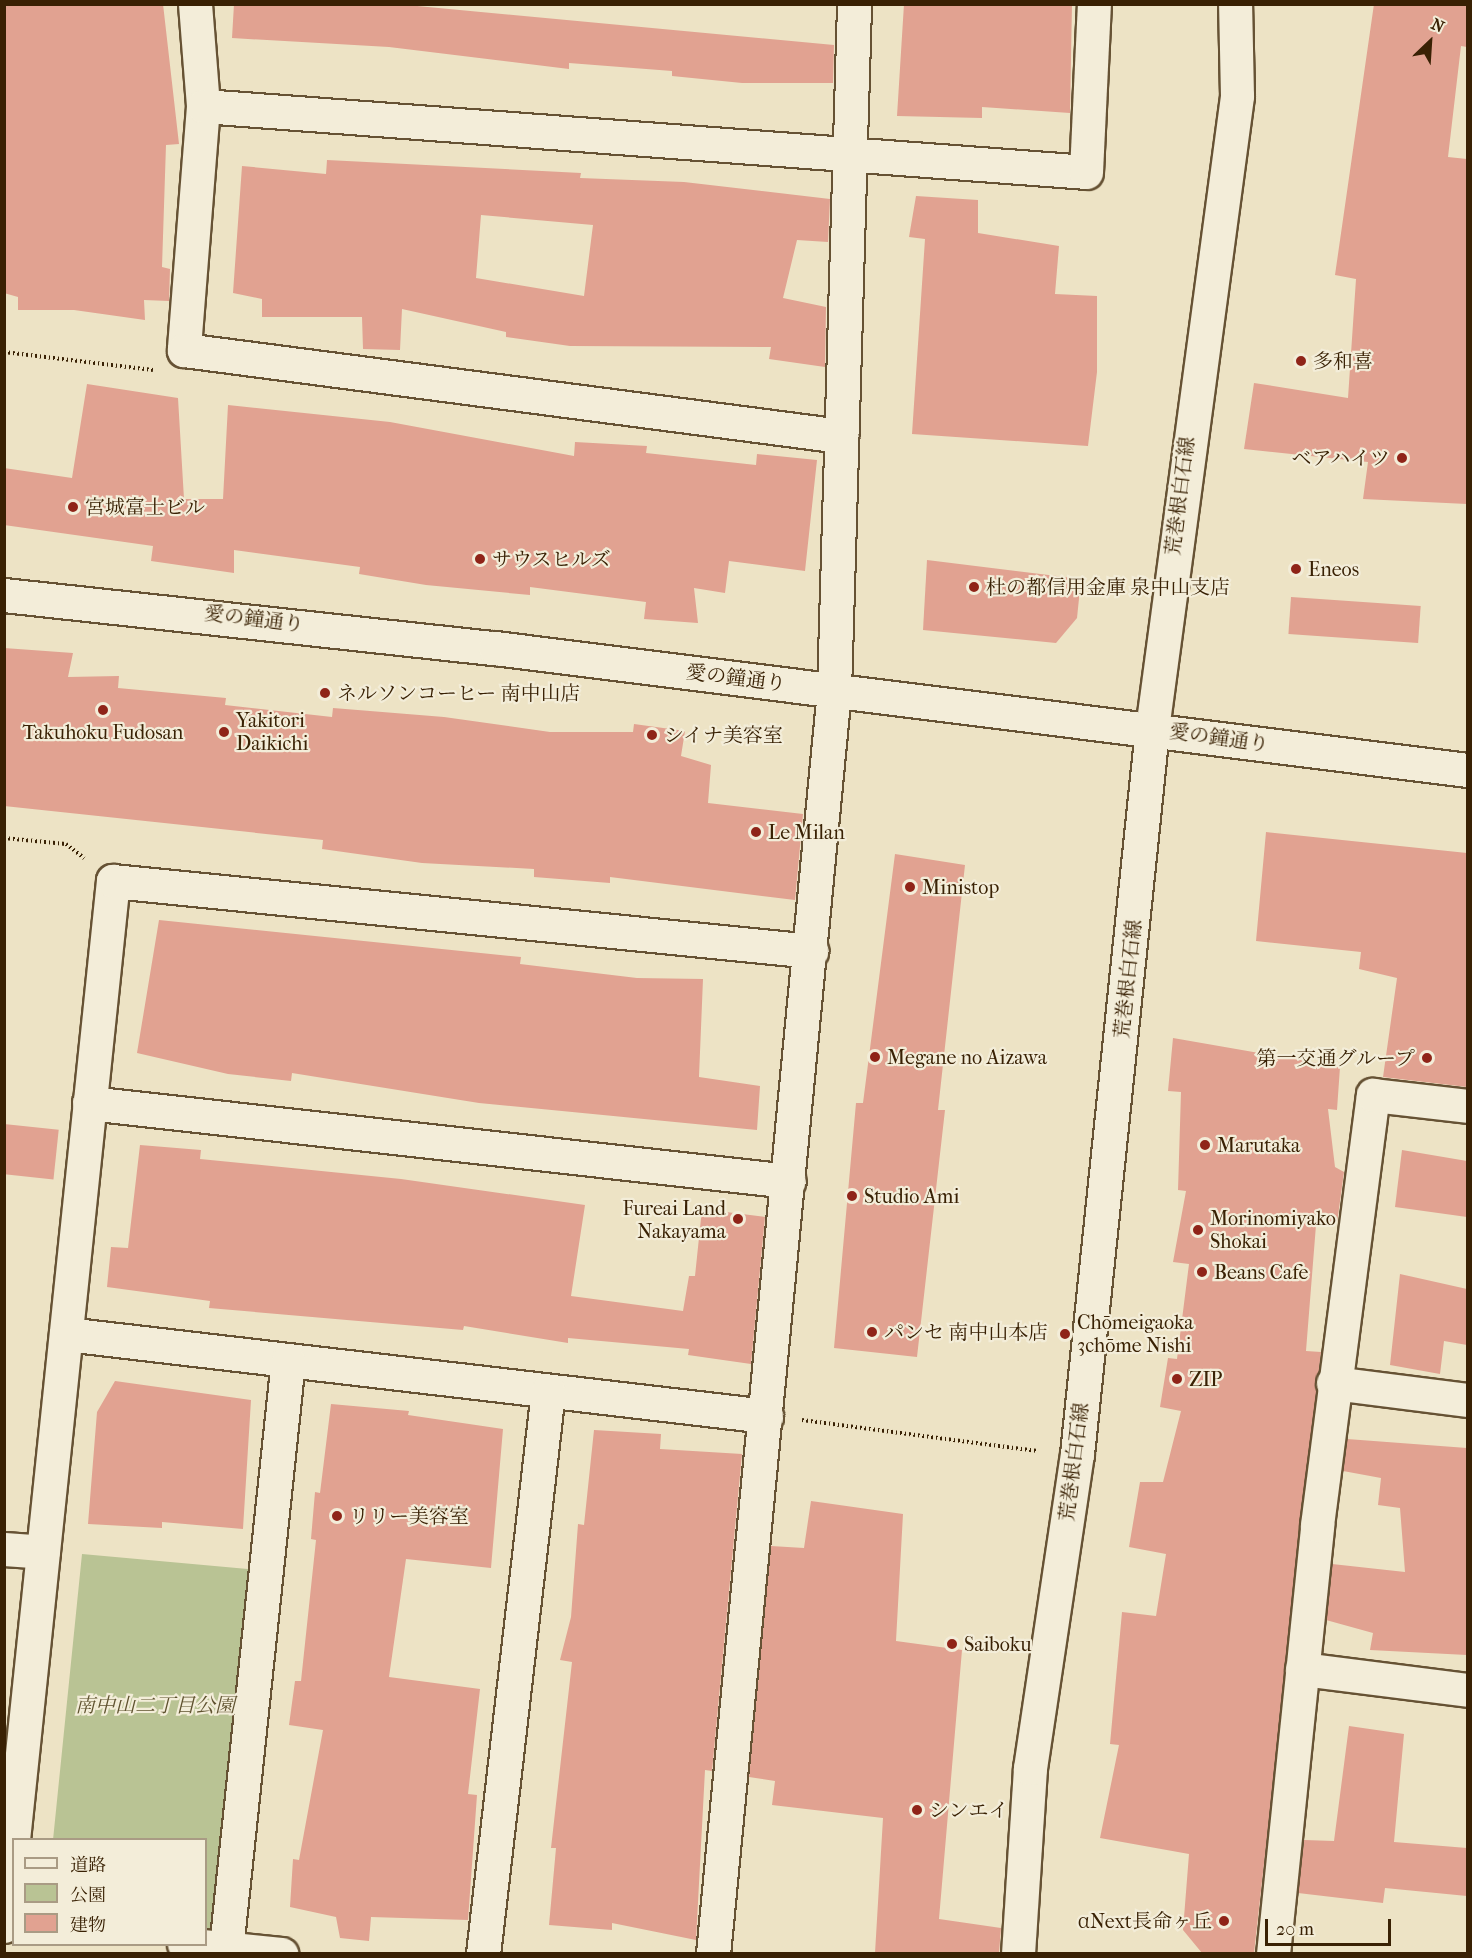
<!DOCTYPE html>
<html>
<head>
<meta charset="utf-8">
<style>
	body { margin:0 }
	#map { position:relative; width:1472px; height:1958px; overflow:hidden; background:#ede3c5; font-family:"IM FELL French Canon","Noto Serif JP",serif }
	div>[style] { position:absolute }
	.green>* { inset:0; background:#b9c394 }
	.building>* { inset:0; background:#e1a291; transform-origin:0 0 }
	.path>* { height:4px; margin-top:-2px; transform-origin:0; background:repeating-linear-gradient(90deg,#392104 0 1.5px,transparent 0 4.5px) }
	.roads { filter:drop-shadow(2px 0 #665234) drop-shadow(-2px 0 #665234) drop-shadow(0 2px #665234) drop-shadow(0 -2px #665234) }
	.minor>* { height:33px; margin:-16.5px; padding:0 16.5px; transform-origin:16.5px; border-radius:16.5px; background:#f3edd9 }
	.tertiary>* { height:33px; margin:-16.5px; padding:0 16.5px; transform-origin:16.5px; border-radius:16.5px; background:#f3edd9 }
	.dots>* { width:16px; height:16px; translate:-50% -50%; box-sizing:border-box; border:3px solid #f3edd9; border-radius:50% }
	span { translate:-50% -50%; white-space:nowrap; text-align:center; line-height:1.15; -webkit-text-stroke:4.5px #f3edd9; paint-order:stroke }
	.poi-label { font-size:20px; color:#392104 }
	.left { translate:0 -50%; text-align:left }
	.right { translate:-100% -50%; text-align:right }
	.street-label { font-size:20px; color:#392104 }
	.park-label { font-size:20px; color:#5f522f; font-style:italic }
	.frame { position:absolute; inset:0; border:6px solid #392104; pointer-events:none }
	.legend { position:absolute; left:12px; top:1838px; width:195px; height:108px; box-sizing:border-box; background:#f3edd9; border:2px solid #a99b84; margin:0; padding:8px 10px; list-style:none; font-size:18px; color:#392104 }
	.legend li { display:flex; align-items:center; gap:12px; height:30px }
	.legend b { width:30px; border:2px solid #a99b84 }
	.north { position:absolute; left:1400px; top:12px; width:60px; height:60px; -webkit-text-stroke:4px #f3edd9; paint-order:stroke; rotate:25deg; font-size:16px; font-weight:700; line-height:24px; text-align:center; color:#392104 }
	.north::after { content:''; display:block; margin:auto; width:21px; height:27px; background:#392104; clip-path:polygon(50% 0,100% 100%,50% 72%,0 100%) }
	.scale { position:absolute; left:1265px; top:1919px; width:126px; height:27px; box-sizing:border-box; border:3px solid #392104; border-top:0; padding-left:8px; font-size:18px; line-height:21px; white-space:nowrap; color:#392104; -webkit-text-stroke:4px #f3edd9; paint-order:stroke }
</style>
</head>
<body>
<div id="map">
	<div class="green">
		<i style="clip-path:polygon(82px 1554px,258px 1570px,222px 1921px,211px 1935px,206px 1935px,206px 1840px,53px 1840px)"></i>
	</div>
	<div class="building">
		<i style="clip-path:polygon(4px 4px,163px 4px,179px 144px,166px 145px,162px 267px,170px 269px,169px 301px,144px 300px,145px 320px,74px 310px,18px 310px,18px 297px,4px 293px)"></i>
		<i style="clip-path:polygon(234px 4px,396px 4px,834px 45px,833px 83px,742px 83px,672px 76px,672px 71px,569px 63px,569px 69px,389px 47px,232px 38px)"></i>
		<i style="clip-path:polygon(904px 4px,1072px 4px,1070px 113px,982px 107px,982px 118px,897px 116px)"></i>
		<i style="clip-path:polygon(1374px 4px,1467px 4px,1467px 47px,1461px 46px,1448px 157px,1467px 159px,1467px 504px,1363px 499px,1368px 462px,1244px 449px,1254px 383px,1348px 398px,1356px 279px,1335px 275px)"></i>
		<i style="clip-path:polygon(evenodd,327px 160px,581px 173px,580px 178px,684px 182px,830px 199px,828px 242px,797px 240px,783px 298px,826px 307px,825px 367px,769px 359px,771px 347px,570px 346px,506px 337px,506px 332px,402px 309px,400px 350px,363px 349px,362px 317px,262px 317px,262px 299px,233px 293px,242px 166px,326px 174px,327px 160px,481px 215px,593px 225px,584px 296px,476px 278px,481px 215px)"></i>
		<i style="clip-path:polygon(916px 196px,978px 200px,978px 233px,1059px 246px,1055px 294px,1097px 296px,1097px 372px,1088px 446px,912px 434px,925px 239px,909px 237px)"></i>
		<i style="clip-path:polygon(87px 384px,178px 398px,184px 499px,223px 499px,228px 405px,390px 422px,574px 456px,575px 442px,647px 446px,646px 453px,756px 465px,757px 454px,817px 460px,805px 571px,729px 561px,725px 593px,694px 588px,698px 623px,644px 619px,646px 602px,530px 587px,530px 595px,426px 585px,359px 574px,360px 567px,234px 550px,234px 573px,151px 561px,153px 546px,4px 525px,4px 468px,72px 478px)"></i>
		<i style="clip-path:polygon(927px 560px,1081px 579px,1077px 618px,1056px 643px,923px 630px)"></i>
		<i style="left:1291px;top:597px;width:130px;height:37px;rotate:4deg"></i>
		<i style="clip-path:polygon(4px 648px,73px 653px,68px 677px,119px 676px,118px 688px,226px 698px,225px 705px,332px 717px,333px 708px,444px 717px,550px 732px,633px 732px,634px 724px,685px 731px,681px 756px,711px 765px,708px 803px,803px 814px,795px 900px,610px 877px,610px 883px,534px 877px,534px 869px,422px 863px,322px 849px,323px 840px,4px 806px)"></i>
		<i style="clip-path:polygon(1266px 832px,1467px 853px,1467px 1087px,1383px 1077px,1397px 978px,1359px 969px,1361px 952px,1256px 941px)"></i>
		<i style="clip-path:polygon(895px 854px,965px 865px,938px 1110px,945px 1110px,917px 1357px,834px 1348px,856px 1103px,863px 1103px)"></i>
		<i style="clip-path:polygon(159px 920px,521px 957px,520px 964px,637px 978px,703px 979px,699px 1077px,760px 1086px,757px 1130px,479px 1103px,292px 1073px,291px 1081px,228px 1074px,137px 1053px)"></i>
		<i style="clip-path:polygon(1173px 1038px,1340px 1067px,1337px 1110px,1328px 1109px,1335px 1167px,1344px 1172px,1337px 1223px,1316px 1225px,1306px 1351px,1321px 1352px,1254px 1953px,1202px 1953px,1183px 1930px,1189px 1854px,1100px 1838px,1119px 1745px,1110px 1744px,1122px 1612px,1156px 1616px,1166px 1554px,1129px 1547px,1140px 1482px,1163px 1482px,1181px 1411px,1160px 1407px,1168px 1358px,1177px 1359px,1189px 1264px,1173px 1262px,1186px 1191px,1178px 1190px,1181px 1092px,1168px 1091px)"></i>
		<i style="left:4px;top:1124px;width:55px;height:50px;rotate:6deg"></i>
		<i style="clip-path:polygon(140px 1145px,201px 1150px,200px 1159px,401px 1179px,585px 1205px,571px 1296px,683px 1311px,689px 1276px,695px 1276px,702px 1209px,765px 1217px,751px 1364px,688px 1355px,689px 1349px,568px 1338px,568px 1343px,464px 1326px,463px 1330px,209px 1308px,210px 1301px,107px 1287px,111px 1247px,128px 1248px)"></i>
		<i style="clip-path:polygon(1402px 1150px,1467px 1161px,1467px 1217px,1395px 1207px)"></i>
		<i style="clip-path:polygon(1400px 1274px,1467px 1289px,1467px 1345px,1444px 1341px,1440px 1374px,1390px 1365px)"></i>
		<i style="clip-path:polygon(115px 1381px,251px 1400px,243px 1529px,162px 1522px,162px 1528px,88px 1524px,97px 1412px)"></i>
		<i style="clip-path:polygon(331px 1404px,409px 1411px,408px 1415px,503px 1429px,491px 1568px,406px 1559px,389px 1677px,480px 1689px,468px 1794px,477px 1795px,468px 1920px,371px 1917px,369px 1941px,340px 1938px,336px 1917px,290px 1907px,293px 1859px,299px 1860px,323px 1730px,289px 1725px,295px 1681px,301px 1681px,316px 1540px,311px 1539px,315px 1492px,320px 1493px)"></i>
		<i style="clip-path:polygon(594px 1430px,661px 1434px,660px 1449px,742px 1454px,712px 1771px,705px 1770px,696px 1940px,612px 1923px,612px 1930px,549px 1925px,556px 1848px,551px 1848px,572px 1662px,560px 1660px,571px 1617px,578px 1524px,584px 1525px)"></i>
		<i style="clip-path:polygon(1347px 1439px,1467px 1448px,1467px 1655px,1370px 1650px,1373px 1633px,1326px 1620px,1332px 1564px,1405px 1572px,1400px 1508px,1378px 1505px,1381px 1478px,1343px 1471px)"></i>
		<i style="clip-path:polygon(811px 1501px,903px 1514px,896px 1641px,962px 1650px,939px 1919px,1001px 1928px,999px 1953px,875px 1953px,883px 1818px,772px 1805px,775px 1781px,749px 1777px,771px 1546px,804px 1548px)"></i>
		<i style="clip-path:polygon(1349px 1726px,1404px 1734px,1394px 1842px,1467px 1848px,1467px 1896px,1385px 1888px,1383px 1903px,1298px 1893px,1304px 1840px,1334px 1841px)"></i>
	</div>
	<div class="path">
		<i style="left:4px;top:352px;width:150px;rotate:6.9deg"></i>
		<i style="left:4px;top:838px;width:62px;rotate:5.5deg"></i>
		<i style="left:66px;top:844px;width:23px;rotate:38deg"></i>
		<i style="left:802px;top:1420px;width:238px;rotate:7.5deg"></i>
	</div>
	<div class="roads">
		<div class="minor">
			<i style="left:195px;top:4px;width:102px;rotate:85.5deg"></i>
			<i style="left:203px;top:106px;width:245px;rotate:94.5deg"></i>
			<i style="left:184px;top:350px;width:663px;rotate:7.46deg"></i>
			<i style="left:203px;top:106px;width:885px;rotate:4.27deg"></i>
			<i style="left:1086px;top:172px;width:168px;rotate:-87.3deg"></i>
			<i style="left:89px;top:1103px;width:704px;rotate:6.36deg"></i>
			<i style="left:66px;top:1334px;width:705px;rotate:6.68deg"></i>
			<i style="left:1333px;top:1383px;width:136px;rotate:7.2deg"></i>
			<i style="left:4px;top:1549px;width:39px;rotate:4deg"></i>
			<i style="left:1302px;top:1669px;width:167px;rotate:7.2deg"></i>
			<i style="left:4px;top:1926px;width:1051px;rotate:-84.05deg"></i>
			<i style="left:113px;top:881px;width:702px;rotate:5.72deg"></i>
			<i style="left:184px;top:1944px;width:98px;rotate:5.9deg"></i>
			<i style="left:226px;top:1948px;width:591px;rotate:-83.98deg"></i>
			<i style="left:483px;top:1954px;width:567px;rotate:-83.41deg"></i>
			<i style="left:713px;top:1954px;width:1269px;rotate:-84.53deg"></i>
			<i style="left:834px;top:691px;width:687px;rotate:-88.33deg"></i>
			<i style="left:1273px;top:1954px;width:431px;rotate:-84.1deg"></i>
			<i style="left:1317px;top:1525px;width:434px;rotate:-82.6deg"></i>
			<i style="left:1373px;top:1095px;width:96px;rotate:6.6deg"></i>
		</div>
		<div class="tertiary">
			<i style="left:4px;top:595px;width:494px;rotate:6.2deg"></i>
			<i style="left:495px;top:648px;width:981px;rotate:7.15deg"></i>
			<i style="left:1018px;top:1954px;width:186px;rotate:-86.3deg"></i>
			<i style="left:1030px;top:1768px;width:317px;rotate:-81.5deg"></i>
			<i style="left:1077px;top:1454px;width:729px;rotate:-84.09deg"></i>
			<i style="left:1152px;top:729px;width:639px;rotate:-82.35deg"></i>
			<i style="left:1237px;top:96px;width:92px;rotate:-91.2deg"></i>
		</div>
	</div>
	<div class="dots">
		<i style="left:1301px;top:361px;background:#8f2418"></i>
		<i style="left:1402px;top:458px;background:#8f2418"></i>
		<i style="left:73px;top:507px;background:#8f2418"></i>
		<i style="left:480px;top:559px;background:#8f2418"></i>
		<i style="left:1296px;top:569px;background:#8f2418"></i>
		<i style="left:974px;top:587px;background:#8f2418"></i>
		<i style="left:325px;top:693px;background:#8f2418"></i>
		<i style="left:103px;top:710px;background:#8f2418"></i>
		<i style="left:224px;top:732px;background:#8f2418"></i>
		<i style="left:652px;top:735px;background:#8f2418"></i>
		<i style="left:756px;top:832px;background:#8f2418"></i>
		<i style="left:910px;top:887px;background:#8f2418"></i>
		<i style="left:875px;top:1057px;background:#8f2418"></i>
		<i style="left:1427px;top:1058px;background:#8f2418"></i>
		<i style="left:1205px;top:1145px;background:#8f2418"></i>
		<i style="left:852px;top:1196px;background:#8f2418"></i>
		<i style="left:738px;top:1219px;background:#8f2418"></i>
		<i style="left:1198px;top:1230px;background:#8f2418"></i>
		<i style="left:1202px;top:1272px;background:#8f2418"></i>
		<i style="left:872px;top:1332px;background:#8f2418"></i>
		<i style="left:1065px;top:1334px;background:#8f2418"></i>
		<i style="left:1177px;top:1379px;background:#8f2418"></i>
		<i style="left:337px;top:1516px;background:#8f2418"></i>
		<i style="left:952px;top:1644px;background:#8f2418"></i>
		<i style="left:917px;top:1810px;background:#8f2418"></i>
		<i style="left:1224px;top:1921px;background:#8f2418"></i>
	</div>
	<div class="poi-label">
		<span class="left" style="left:1313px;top:361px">多和喜</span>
		<span class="right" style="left:1390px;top:458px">ベアハイツ</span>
		<span class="left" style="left:85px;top:507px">宮城富士ビル</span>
		<span class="left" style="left:492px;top:559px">サウスヒルズ</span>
		<span class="left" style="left:1308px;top:569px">Eneos</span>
		<span class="left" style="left:986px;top:587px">杜の都信用金庫 泉中山支店</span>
		<span class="left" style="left:337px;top:693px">ネルソンコーヒー 南中山店</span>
		<span class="left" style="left:236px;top:732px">Yakitori<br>Daikichi</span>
		<span style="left:103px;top:732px">Takuhoku Fudosan</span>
		<span class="left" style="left:664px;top:735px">シイナ美容室</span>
		<span class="left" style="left:768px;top:832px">Le Milan</span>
		<span class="left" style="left:922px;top:887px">Ministop</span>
		<span class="left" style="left:887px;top:1057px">Megane no Aizawa</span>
		<span class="right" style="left:1415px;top:1058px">第一交通グループ</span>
		<span class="left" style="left:1217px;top:1145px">Marutaka</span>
		<span class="left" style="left:864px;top:1196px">Studio Ami</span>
		<span class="right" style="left:726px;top:1220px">Fureai Land<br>Nakayama</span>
		<span class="left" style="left:1210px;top:1230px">Morinomiyako<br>Shokai</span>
		<span class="left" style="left:1214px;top:1272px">Beans Cafe</span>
		<span class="left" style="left:1077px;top:1334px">Chōmeigaoka<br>3chōme Nishi</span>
		<span class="left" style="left:884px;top:1332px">パンセ 南中山本店</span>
		<span class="left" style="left:1189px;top:1379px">ZIP</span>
		<span class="left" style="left:349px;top:1516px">リリー美容室</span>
		<span class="left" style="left:964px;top:1644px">Saiboku</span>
		<span class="left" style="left:929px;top:1810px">シンエイ</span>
		<span class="right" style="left:1212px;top:1921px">αNext長命ヶ丘</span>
	</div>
	<div class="street-label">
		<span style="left:1180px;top:496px;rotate:-83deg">荒巻根白石線</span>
		<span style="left:254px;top:619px;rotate:7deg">愛の鐘通り</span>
		<span style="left:736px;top:678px;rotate:7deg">愛の鐘通り</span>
		<span style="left:1219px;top:738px;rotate:8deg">愛の鐘通り</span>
		<span style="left:1128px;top:979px;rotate:-84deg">荒巻根白石線</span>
		<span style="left:1074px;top:1462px;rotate:-83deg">荒巻根白石線</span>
	</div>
	<div class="park-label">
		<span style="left:155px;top:1705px">南中山二丁目公園</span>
	</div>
	<div class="frame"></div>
	<ul class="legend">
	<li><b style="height:8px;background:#f3edd9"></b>道路</li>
	<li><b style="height:16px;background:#b9c394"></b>公園</li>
	<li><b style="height:16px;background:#e1a291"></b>建物</li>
	</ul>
	<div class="north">N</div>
	<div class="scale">20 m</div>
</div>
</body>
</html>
